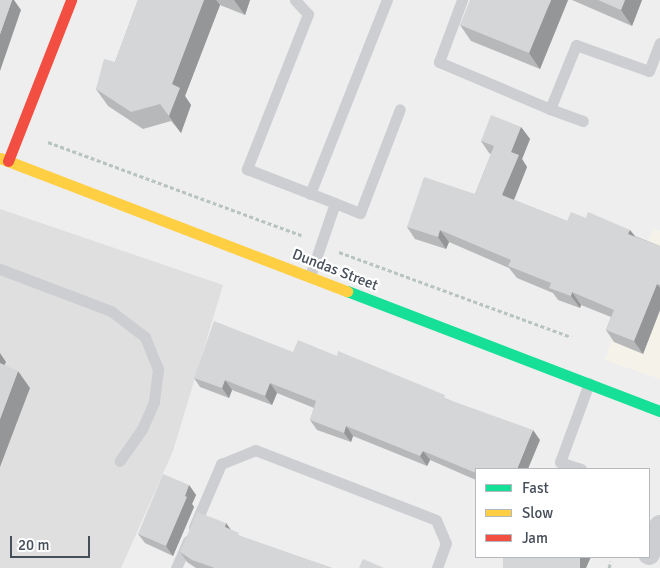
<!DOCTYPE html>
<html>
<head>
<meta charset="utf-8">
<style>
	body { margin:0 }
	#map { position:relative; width:660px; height:568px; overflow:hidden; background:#eee; font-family:Signika,sans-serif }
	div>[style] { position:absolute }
	.commercial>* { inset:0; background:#f5f3e9 }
	.education>* { inset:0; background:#e0dfdf }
	.path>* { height:3px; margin-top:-1.5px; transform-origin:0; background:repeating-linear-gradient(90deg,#b8c4c1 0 4px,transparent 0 6.5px) }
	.lane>* { height:11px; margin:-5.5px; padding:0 5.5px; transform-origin:5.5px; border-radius:5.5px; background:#ccced1 }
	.street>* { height:22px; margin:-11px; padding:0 11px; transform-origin:11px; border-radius:11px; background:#ccced1 }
	.fast>* { height:11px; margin:-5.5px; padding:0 5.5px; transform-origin:5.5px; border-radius:5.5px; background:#16e098 }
	.slow>* { height:11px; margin:-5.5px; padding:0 5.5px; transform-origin:5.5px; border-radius:5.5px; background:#ffcf43 }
	.jam>* { height:11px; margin:-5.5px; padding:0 5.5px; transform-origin:5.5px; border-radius:5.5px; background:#f24e42 }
	.wall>* { inset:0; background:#b7b8ba }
	.shaded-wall>* { inset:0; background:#959697 }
	.building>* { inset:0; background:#d5d6d8; transform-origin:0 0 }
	span { translate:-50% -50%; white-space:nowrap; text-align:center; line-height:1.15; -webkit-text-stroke:4.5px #fff; paint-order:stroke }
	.street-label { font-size:15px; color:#464e59 }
	.legend { position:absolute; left:475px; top:468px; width:175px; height:90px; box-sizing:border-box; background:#fff; border:1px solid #b5b8bd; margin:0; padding:6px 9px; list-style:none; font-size:15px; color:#464e59 }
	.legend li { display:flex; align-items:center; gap:10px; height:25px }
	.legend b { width:25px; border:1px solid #b5b8bd }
	.scale { position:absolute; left:10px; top:536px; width:80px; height:22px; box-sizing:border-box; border:2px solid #464e59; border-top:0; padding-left:6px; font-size:15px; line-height:18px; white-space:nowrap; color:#464e59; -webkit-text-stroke:4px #fff; paint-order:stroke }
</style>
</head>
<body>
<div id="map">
	<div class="commercial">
		<i style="clip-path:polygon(653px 228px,660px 231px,660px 379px,605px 360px)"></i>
	</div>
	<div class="education">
		<i style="clip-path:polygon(0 209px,223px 285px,173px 451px,121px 568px,0 568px)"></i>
	</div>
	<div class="path">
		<i style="left:48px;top:142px;width:270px;rotate:20.2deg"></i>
		<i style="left:339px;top:252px;width:247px;rotate:20.1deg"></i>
		<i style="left:609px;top:568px;width:7px;rotate:-74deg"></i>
	</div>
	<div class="lane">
		<i style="left:295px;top:0;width:19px;rotate:47deg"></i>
		<i style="left:308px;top:14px;width:167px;rotate:111.5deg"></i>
		<i style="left:247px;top:169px;width:94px;rotate:21.1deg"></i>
		<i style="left:462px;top:0;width:66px;rotate:110.4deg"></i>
		<i style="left:439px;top:62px;width:121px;rotate:22.9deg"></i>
		<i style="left:550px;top:109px;width:69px;rotate:-67.9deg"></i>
		<i style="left:576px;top:45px;width:77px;rotate:19.6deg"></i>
		<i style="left:649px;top:71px;width:30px;rotate:-69deg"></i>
		<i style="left:550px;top:109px;width:35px;rotate:20deg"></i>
		<i style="left:310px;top:194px;width:209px;rotate:-68.4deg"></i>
		<i style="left:0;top:269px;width:119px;rotate:20.7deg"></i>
		<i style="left:111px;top:311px;width:43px;rotate:37.4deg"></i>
		<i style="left:145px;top:337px;width:35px;rotate:68deg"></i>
		<i style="left:158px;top:369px;width:33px;rotate:97deg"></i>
		<i style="left:154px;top:402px;width:30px;rotate:114deg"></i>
		<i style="left:142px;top:429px;width:39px;rotate:125deg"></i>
		<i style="left:310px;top:276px;width:77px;rotate:-71.1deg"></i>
		<i style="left:335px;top:203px;width:27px;rotate:22deg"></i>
		<i style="left:360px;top:213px;width:111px;rotate:-69deg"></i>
		<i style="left:581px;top:469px;width:22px;rotate:-162deg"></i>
		<i style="left:560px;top:462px;width:84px;rotate:-69.8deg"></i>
		<i style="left:194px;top:527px;width:69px;rotate:-66.8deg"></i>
		<i style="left:221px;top:464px;width:37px;rotate:-22deg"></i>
		<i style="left:255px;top:450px;width:194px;rotate:21.1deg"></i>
		<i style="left:436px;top:520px;width:25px;rotate:67deg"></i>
		<i style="left:446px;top:543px;width:27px;rotate:110deg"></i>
		<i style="left:176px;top:568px;width:30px;rotate:-66deg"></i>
	</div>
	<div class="street">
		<i style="left:649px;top:554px;width:30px;rotate:-69deg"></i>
	</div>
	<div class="fast">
		<i style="left:347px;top:291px;width:335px;rotate:21deg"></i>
	</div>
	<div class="slow">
		<i style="left:0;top:158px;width:372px;rotate:21deg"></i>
	</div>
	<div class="jam">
		<i style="left:8px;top:161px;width:173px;rotate:-68.6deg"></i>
	</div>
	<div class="wall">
		<i style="clip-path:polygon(138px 0,250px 0,245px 15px,220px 5px,185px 96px,191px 105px,181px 133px,171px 121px,143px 129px,108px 106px,96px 89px,115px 62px)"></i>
		<i style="clip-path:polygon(568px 0,540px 69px,471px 41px,460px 25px)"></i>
		<i style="clip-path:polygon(572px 0,642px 0,632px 26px)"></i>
		<i style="clip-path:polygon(521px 127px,530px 139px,522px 159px,527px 167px,514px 200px,567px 221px,586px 218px,630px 230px,635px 236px,660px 246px,660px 310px,643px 354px,614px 342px,606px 330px,611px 317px,581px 305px,580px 308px,558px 300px,553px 293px,517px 278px,509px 268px,449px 242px,446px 249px,415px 239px,407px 227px,475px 194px,491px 154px,489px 153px,481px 141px)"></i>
		<i style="clip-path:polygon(293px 352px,337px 356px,447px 399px,540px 440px,476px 469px,476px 480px,430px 460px,427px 466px,353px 436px,351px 442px,317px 430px,310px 420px,314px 408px,277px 393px,272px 405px,232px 390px,229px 398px,200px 387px,194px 378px)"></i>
		<i style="clip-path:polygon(189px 485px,196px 495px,192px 504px,194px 507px,173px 556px,145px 543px,138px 534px)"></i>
		<i style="clip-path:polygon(226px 523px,230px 529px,241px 537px,332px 568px,196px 568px,187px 562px,180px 552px)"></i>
	</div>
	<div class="shaded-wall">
		<i style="clip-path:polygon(12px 0,14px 0,21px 10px,0 71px,0 34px)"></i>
		<i style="clip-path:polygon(204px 0,216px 0,220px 5px,185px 96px,191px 105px,181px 133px,169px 116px,172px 84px)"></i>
		<i style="clip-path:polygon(234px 0,250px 0,245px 15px)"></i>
		<i style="clip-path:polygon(551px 0,568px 0,540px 69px,529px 53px)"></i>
		<i style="clip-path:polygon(625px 0,642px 0,632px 26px,621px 10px)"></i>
		<i style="clip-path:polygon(521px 127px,530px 139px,522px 159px,527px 167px,511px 207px,502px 195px,511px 152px)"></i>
		<i style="clip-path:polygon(440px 230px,449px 242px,446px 249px,438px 237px)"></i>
		<i style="clip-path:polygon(630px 230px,639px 242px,628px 234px)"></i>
		<i style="clip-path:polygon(657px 284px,660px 288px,660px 310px,643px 354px,634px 341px)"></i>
		<i style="clip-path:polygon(572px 292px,581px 305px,580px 308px,571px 296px)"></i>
		<i style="clip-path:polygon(0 353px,6px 362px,0 374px)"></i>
		<i style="clip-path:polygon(18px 371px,30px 388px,0 467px,0 419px)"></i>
		<i style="clip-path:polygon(225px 380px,232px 390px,229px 398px,222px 388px)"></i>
		<i style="clip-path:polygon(270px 383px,277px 393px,272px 405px,265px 396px)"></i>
		<i style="clip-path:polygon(346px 426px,353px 436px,351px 442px,344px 433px)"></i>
		<i style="clip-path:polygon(533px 430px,540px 440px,528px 469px,517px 469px)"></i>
		<i style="clip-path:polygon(423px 451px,430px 460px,427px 466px,420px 456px)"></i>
		<i style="clip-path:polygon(189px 485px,196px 495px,192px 504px,194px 507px,173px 556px,166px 546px)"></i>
		<i style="clip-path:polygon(226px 523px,233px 533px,225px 527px)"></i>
		<i style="clip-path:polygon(580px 557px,591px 557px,586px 568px,575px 568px)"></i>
	</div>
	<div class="building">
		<i style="clip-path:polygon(0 0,12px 0,0 34px)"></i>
		<i style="clip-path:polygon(138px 0,204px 0,172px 84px,180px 88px,169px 116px,160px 104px,131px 112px,96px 89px,104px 59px,115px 62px)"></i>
		<i style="clip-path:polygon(470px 0,551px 0,529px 53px,460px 25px)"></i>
		<i style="clip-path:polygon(598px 0,625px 0,621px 10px)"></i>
		<i style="clip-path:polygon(491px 115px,521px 127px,511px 152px,519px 155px,502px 195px,567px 221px,571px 212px,586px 218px,588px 212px,630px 230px,628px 234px,660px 246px,660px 285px,657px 284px,634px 341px,606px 330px,614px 310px,572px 292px,571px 296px,549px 288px,551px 283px,508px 266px,511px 260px,440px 230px,438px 237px,407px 227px,424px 177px,475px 194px,494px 146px,481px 141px)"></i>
		<i style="clip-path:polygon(214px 321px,293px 352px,298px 340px,337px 356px,338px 351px,445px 395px,444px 398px,533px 430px,517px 469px,476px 469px,476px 473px,423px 451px,420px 456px,346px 426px,344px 433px,310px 420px,316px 401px,270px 383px,265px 396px,225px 380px,222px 388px,194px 378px)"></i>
		<i style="clip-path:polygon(0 363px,18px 371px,0 419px)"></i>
		<i style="clip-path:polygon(163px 474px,189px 485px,185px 496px,187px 497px,166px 546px,138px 534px)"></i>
		<i style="clip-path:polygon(197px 512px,226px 523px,225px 527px,239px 533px,238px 535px,332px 568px,215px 568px,192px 560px,180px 552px)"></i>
		<i style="left:503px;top:557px;width:77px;height:12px"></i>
		<i style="clip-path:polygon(363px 559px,384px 568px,359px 568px)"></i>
	</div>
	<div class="street-label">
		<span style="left:335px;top:270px;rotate:21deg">Dundas Street</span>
	</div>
	<ul class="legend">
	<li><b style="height:6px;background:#16e098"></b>Fast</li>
	<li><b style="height:6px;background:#ffcf43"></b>Slow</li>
	<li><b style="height:6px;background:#f24e42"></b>Jam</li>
	</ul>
	<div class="scale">20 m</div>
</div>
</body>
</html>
